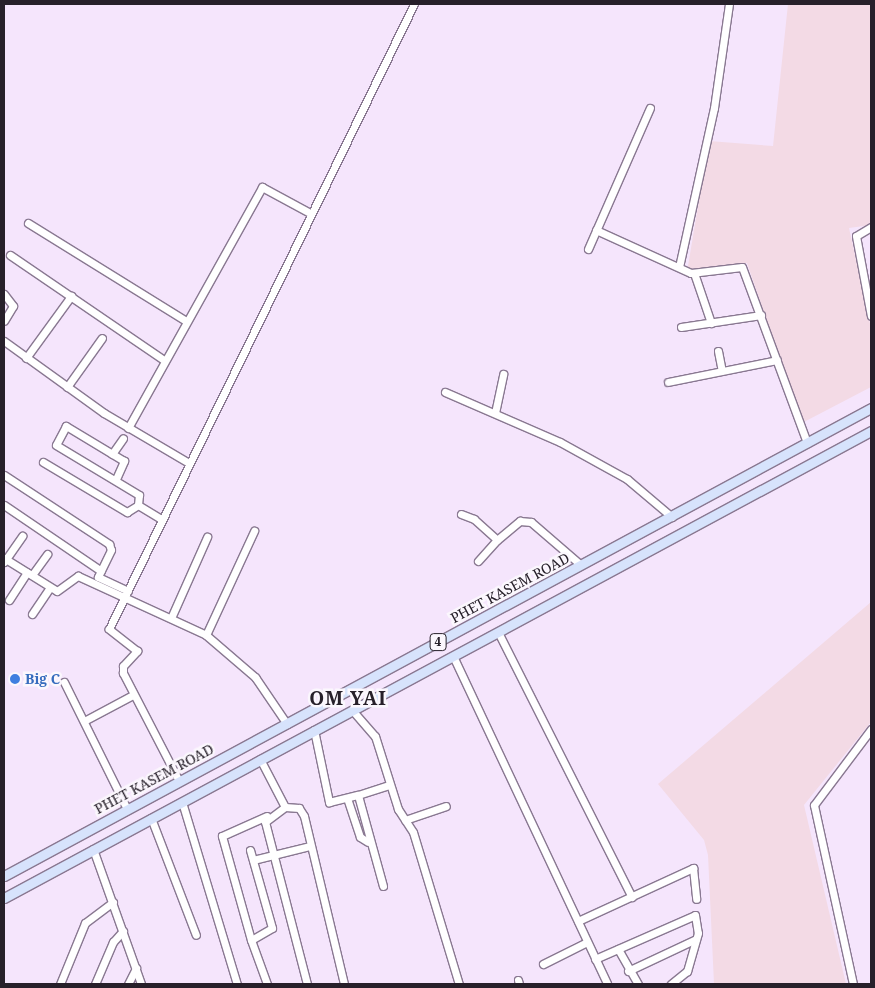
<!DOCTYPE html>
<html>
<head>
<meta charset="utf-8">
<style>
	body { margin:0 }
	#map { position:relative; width:875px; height:988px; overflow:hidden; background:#f5e5fc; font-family:"Noto Serif",serif }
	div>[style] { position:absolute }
	.industrial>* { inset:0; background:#f3dae5 }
	.roads { filter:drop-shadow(1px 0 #897891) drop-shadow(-1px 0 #897891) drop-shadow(0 1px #897891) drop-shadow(0 -1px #897891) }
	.minor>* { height:7px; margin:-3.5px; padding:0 3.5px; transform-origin:3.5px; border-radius:3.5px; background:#fff }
	.major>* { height:9px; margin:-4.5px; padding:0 4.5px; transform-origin:4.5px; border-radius:4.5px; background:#d7e3fc }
	.dots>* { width:14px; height:14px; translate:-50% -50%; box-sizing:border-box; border:2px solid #fbf7fd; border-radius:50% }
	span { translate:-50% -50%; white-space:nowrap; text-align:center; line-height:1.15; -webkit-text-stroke:5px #fbf7fd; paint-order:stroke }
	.shield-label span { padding:1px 4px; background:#fbf7fd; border:1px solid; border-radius:4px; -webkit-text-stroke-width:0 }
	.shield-label { font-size:12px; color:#27202a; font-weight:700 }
	.street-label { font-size:14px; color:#27202a }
	.shop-label { font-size:14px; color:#366cbe; font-weight:700 }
	.left { translate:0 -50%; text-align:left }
	.district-label { font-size:19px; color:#27202a; font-weight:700; letter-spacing:1px }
	.frame { position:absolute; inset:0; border:5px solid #27202a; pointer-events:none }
</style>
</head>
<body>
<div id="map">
	<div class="industrial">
		<i style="clip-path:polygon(788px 4px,871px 4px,871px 225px,849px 228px,871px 328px,871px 387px,802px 423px,747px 263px,687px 272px,709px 141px,773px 146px)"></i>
		<i style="clip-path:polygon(871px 602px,871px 722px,804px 805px,846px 984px,714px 984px,708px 855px,704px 840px,658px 784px)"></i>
	</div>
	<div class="roads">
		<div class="minor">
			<i style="left:28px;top:223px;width:186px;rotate:31.8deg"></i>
			<i style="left:871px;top:227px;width:17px;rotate:149deg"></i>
			<i style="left:856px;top:236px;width:81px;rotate:79.4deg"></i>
			<i style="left:596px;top:230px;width:104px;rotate:24.4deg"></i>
			<i style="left:691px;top:273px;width:51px;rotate:-6.7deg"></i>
			<i style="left:742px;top:267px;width:188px;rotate:69.7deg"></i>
			<i style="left:588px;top:249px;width:154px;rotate:-66.3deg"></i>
			<i style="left:10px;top:255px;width:186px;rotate:34.3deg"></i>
			<i style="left:679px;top:267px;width:163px;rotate:-77.6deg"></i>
			<i style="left:714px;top:108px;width:105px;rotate:-81.8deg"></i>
			<i style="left:694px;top:273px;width:53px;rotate:71.2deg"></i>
			<i style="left:4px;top:294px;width:15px;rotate:53deg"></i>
			<i style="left:13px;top:306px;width:17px;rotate:121deg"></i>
			<i style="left:681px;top:327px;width:81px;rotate:-8.5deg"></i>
			<i style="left:4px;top:341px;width:123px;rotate:35.8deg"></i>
			<i style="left:104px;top:413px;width:99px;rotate:30.5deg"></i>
			<i style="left:718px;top:351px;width:20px;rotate:79deg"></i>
			<i style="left:26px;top:358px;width:77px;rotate:-54deg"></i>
			<i style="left:668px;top:382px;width:111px;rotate:-11.4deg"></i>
			<i style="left:67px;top:387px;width:60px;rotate:-54.5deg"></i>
			<i style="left:445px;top:392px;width:125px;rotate:23.5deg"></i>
			<i style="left:560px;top:442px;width:77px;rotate:28.9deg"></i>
			<i style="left:627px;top:479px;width:59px;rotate:40.2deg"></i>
			<i style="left:495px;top:413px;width:40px;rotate:-78deg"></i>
			<i style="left:128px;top:428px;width:276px;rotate:-60.9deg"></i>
			<i style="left:262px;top:187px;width:55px;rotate:28.4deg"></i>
			<i style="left:112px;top:454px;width:19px;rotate:-55deg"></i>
			<i style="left:43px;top:462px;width:98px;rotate:30.8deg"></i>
			<i style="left:127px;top:512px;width:13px;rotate:-32deg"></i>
			<i style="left:138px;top:505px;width:26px;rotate:31deg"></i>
			<i style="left:4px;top:475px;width:126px;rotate:33.3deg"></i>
			<i style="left:109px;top:544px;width:6px;rotate:72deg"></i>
			<i style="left:111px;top:550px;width:30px;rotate:116deg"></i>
			<i style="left:98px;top:577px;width:33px;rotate:25deg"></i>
			<i style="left:116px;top:479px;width:20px;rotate:-66deg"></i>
			<i style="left:124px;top:461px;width:68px;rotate:-148.9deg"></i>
			<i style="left:66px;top:426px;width:21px;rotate:118deg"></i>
			<i style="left:56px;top:445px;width:97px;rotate:31.1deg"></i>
			<i style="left:139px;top:495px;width:10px;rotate:96deg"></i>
			<i style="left:4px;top:505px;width:117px;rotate:34.2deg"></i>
			<i style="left:461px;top:514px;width:14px;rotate:21deg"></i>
			<i style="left:474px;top:519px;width:31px;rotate:42deg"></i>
			<i style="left:497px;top:540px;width:30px;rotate:-40deg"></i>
			<i style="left:520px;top:521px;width:11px;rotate:5deg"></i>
			<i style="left:531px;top:522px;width:66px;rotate:40.7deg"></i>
			<i style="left:4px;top:558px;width:62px;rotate:31.9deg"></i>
			<i style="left:57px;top:591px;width:26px;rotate:-36deg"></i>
			<i style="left:78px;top:576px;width:141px;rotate:24.7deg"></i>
			<i style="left:206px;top:635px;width:65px;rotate:40.6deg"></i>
			<i style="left:255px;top:677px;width:57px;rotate:55.8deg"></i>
			<i style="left:478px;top:561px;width:28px;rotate:-48deg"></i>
			<i style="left:4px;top:562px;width:32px;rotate:-55deg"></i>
			<i style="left:32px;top:575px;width:26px;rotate:-54deg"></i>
			<i style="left:9px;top:600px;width:33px;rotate:-57deg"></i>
			<i style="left:32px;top:614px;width:32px;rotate:-56deg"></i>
			<i style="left:171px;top:618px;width:89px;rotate:-66deg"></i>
			<i style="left:498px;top:632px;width:297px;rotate:63.2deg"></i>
			<i style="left:206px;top:635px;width:115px;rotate:-65.2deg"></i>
			<i style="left:453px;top:656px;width:362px;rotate:64.8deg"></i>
			<i style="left:64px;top:682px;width:142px;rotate:63.6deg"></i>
			<i style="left:352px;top:710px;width:35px;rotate:49deg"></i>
			<i style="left:375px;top:736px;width:77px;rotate:72.5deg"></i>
			<i style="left:398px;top:809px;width:27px;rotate:57deg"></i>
			<i style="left:413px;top:832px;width:159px;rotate:73.2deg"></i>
			<i style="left:84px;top:721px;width:55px;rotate:-28deg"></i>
			<i style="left:314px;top:730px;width:74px;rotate:78.2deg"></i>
			<i style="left:329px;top:802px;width:30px;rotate:-14deg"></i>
			<i style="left:260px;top:759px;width:54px;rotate:62.5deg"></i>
			<i style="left:179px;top:781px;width:122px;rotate:-117.4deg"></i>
			<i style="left:123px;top:673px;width:7px;rotate:-90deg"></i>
			<i style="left:123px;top:666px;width:21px;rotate:-47deg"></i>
			<i style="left:137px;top:651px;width:36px;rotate:-142deg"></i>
			<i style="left:109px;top:629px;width:695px;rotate:-63.99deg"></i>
			<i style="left:347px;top:798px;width:41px;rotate:71.6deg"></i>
			<i style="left:360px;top:837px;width:9px;rotate:32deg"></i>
			<i style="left:182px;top:802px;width:190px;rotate:73.2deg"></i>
			<i style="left:151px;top:818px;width:125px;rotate:69deg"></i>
			<i style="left:405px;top:820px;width:43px;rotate:-18.9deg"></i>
			<i style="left:93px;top:849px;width:143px;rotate:70.4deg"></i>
			<i style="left:250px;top:850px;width:81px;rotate:74.2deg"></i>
			<i style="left:272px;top:928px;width:24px;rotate:150deg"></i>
			<i style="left:251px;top:940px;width:47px;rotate:70deg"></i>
			<i style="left:253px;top:860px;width:59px;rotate:-13.8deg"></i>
			<i style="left:383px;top:886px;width:94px;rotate:-105.4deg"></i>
			<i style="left:358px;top:795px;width:33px;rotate:-18deg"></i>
			<i style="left:578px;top:921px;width:127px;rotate:-24.7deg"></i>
			<i style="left:693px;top:868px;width:31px;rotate:84deg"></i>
			<i style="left:251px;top:940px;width:108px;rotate:-105.6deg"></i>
			<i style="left:222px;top:836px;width:49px;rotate:-24deg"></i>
			<i style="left:618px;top:949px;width:40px;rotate:60.3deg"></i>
			<i style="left:595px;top:959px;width:109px;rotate:-23.7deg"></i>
			<i style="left:695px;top:915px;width:18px;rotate:81deg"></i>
			<i style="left:698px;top:933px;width:40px;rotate:106deg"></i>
			<i style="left:687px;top:971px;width:21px;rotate:141deg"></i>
			<i style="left:543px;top:964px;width:49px;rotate:-26.6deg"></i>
			<i style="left:628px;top:971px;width:75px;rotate:-25.2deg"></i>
			<i style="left:518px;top:980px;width:4px;rotate:76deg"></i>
			<i style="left:60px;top:984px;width:66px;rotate:-67.7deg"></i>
			<i style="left:85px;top:923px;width:35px;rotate:-37deg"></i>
			<i style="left:95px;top:984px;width:46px;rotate:-66.8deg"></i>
			<i style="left:113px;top:942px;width:15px;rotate:-48deg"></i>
			<i style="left:128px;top:984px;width:18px;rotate:-63deg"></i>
			<i style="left:307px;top:984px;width:167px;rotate:-104.5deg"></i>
			<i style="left:265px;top:822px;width:25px;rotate:-37deg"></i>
			<i style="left:285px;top:807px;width:14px;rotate:4deg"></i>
			<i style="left:299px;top:808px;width:9px;rotate:58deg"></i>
			<i style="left:304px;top:816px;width:173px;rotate:76.6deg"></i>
			<i style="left:853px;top:984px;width:183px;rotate:-102.3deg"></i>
			<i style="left:814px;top:805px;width:95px;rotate:-53.1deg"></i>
		</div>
		<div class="major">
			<i style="left:4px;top:876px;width:985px;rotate:-28.36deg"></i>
			<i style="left:4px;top:898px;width:985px;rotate:-28.31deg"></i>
		</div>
	</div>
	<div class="dots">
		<i style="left:15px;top:679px;background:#3f7fe0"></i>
	</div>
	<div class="shield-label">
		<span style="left:438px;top:642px">4</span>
	</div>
	<div class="street-label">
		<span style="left:510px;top:588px;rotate:-28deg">PHET KASEM ROAD</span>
		<span style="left:154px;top:779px;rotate:-28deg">PHET KASEM ROAD</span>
	</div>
	<div class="shop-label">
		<span class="left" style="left:25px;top:679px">Big C</span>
	</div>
	<div class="district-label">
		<span style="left:348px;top:699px">OM YAI</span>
	</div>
	<div class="frame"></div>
</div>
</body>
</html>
